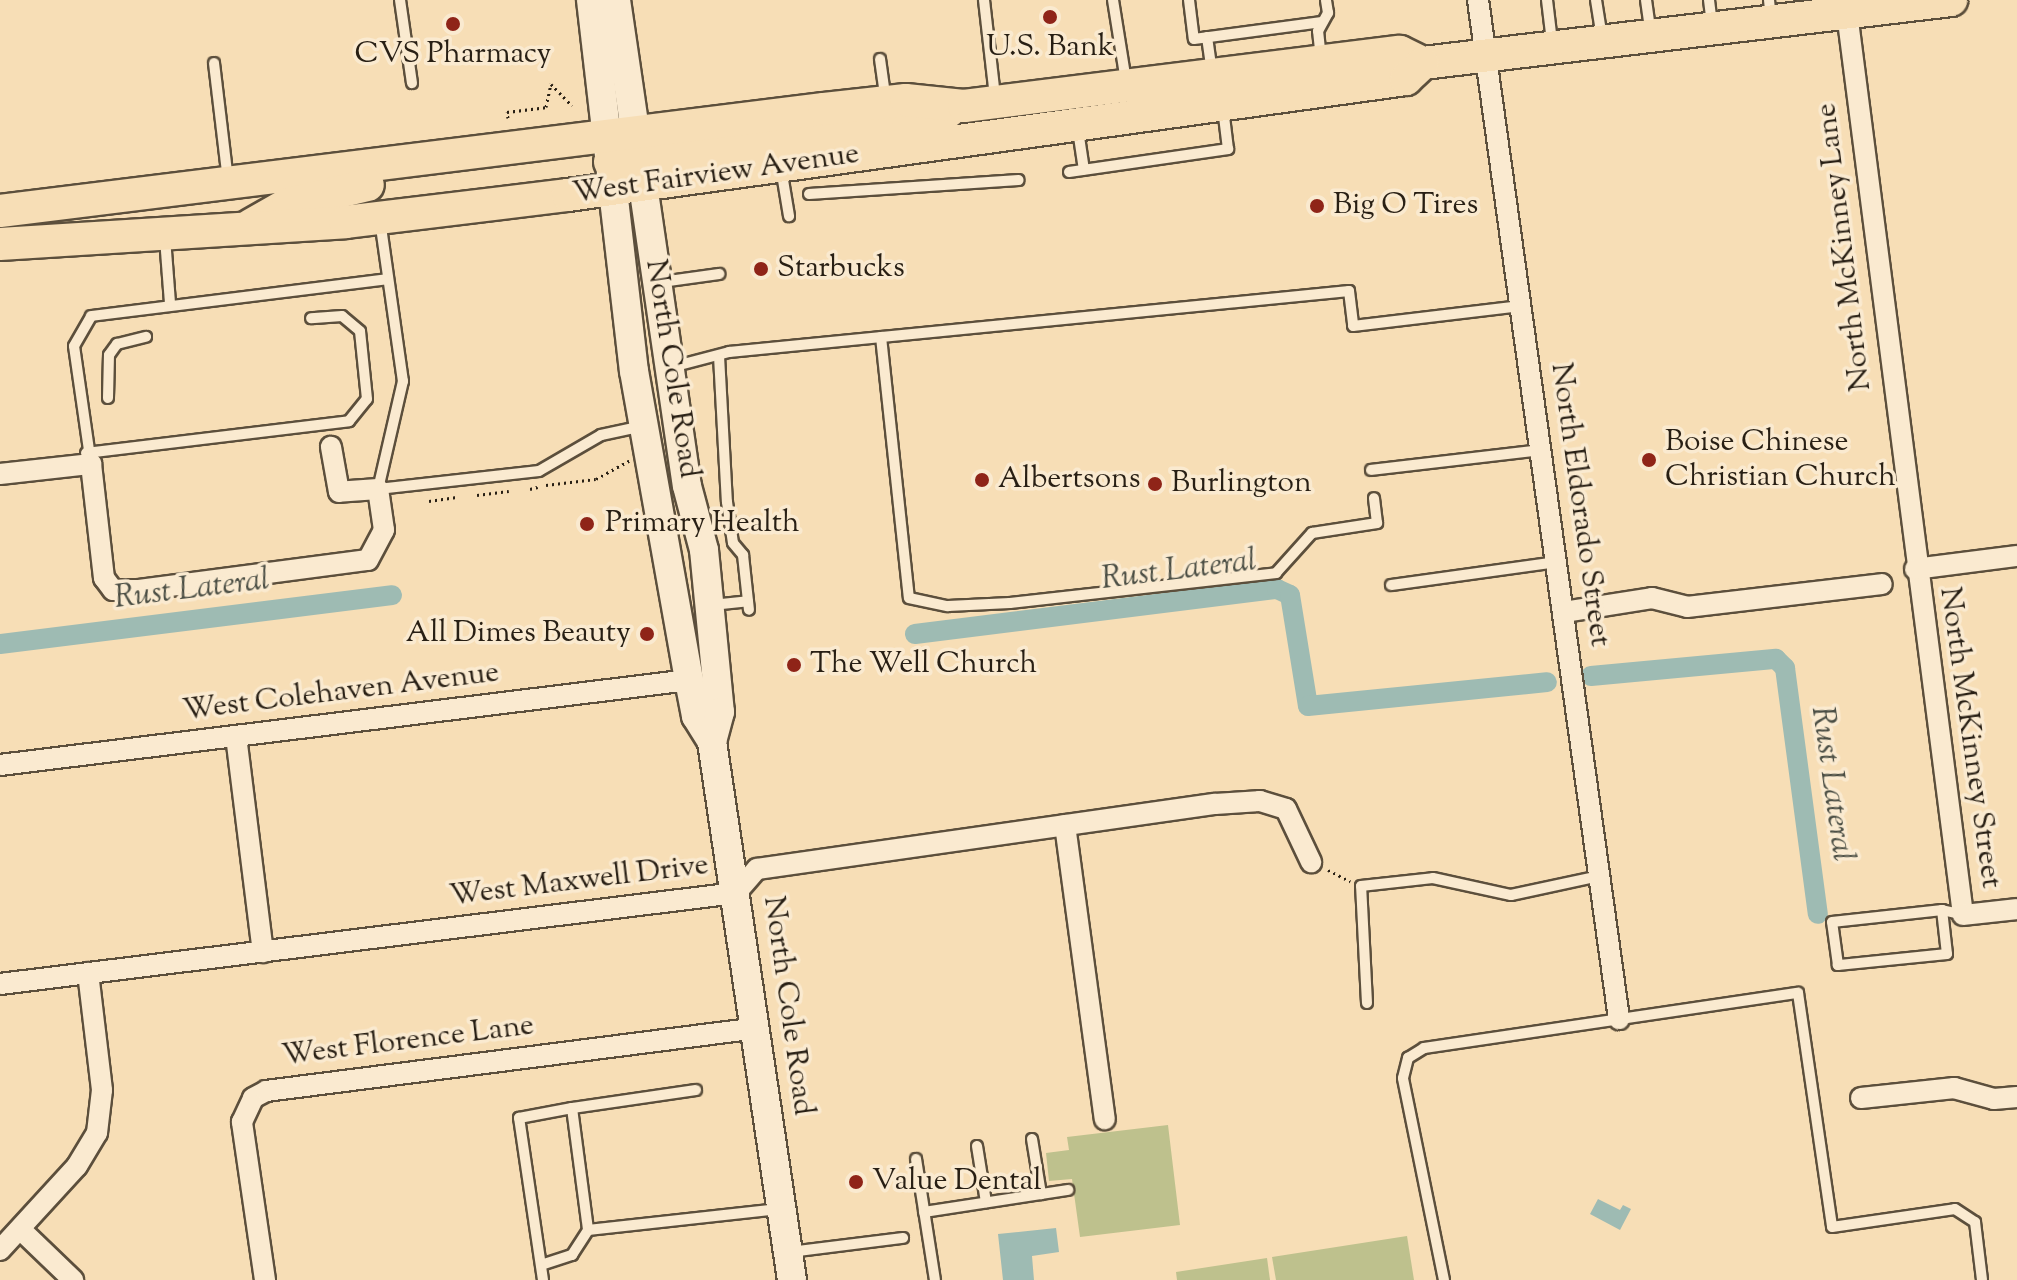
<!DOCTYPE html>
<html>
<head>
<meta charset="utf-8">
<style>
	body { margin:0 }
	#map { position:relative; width:2017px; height:1280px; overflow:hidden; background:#f7deb6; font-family:"Sorts Mill Goudy",serif }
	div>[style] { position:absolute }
	.green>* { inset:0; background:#bec18d }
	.water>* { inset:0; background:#9ebbb3 }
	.canal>* { height:20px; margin:-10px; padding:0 10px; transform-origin:10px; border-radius:10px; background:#9ebbb3 }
	.path>* { height:3px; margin-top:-1.5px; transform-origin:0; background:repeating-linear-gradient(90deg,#281f14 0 2px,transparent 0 6px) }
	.roads { filter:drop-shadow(2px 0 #5c4f3c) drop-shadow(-2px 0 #5c4f3c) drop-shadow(0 2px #5c4f3c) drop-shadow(0 -2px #5c4f3c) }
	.service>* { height:10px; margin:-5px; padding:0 5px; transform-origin:5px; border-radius:5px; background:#faead0 }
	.minor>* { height:20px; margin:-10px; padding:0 10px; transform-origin:10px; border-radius:10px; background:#faead0 }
	.secondary>* { height:28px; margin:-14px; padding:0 14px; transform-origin:14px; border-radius:14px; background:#faead0 }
	.primary>* { height:32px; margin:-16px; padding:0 16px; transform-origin:16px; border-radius:16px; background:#f7deb6 }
	.dots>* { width:22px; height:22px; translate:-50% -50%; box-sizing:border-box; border:4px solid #faead0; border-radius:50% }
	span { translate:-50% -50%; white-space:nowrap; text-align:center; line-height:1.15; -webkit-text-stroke:7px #faead0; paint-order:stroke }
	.poi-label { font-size:30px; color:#281f14 }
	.left { translate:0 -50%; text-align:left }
	.right { translate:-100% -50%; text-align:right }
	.street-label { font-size:30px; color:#281f14 }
	.water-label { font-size:32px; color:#4b4e44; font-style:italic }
</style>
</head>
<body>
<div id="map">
	<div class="green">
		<i style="clip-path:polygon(1168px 1125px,1180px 1225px,1080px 1237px,1072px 1179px,1049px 1181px,1046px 1153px,1069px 1150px,1067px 1137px)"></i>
		<i style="clip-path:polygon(1407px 1236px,1414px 1280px,1276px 1280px,1272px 1257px)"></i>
		<i style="clip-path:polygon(1267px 1258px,1270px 1280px,1177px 1280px,1176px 1272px)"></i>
	</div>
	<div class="water">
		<i style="clip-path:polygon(1598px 1199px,1620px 1210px,1623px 1205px,1631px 1209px,1620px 1230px,1590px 1214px)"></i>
		<i style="clip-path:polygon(1056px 1228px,1059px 1252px,1032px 1256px,1034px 1280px,1003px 1280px,998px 1234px)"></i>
	</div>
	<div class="canal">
		<i style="left:915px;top:634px;width:365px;rotate:-7.1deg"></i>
		<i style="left:1277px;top:589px;width:14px;rotate:25deg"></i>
		<i style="left:1290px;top:595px;width:112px;rotate:80.8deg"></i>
		<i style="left:1308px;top:706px;width:240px;rotate:-5.7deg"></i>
		<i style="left:0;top:644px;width:395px;rotate:-7.1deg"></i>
		<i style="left:1591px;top:676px;width:186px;rotate:-5.3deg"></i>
		<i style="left:1776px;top:659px;width:13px;rotate:45deg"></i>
		<i style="left:1785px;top:668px;width:248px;rotate:82.4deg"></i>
	</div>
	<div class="path">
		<i style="left:508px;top:118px;width:6px;rotate:-99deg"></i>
		<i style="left:507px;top:112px;width:39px;rotate:-7deg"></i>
		<i style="left:546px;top:107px;width:24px;rotate:-78deg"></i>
		<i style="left:551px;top:84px;width:30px;rotate:46deg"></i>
		<i style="left:546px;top:485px;width:50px;rotate:-6.8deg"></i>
		<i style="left:596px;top:479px;width:38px;rotate:-29deg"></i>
		<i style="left:530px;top:489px;width:8px;rotate:-14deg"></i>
		<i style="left:477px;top:495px;width:32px;rotate:-7deg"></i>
		<i style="left:429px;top:501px;width:28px;rotate:-8deg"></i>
		<i style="left:1328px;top:870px;width:25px;rotate:27deg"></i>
	</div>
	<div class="roads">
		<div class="service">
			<i style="left:400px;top:0;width:84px;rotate:81.8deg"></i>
			<i style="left:984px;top:0;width:98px;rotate:83.5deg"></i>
			<i style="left:1113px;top:0;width:82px;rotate:80.9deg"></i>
			<i style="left:1189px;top:0;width:39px;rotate:83deg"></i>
			<i style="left:1194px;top:39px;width:129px;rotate:-7.6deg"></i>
			<i style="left:1547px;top:0;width:42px;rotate:83.2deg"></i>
			<i style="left:1596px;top:0;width:38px;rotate:81deg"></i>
			<i style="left:1646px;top:0;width:34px;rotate:82deg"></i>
			<i style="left:1709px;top:0;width:26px;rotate:83deg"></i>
			<i style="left:1769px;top:0;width:19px;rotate:84deg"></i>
			<i style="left:1207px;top:37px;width:35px;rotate:82deg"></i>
			<i style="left:880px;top:59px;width:37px;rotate:82deg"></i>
			<i style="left:1321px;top:59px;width:28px;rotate:-96deg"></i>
			<i style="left:1318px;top:31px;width:21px;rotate:-61deg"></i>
			<i style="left:1328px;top:13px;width:13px;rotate:-99deg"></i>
			<i style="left:214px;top:63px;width:118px;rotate:83.2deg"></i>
			<i style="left:1078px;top:130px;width:40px;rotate:81.5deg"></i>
			<i style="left:781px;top:168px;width:49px;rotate:80.5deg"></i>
			<i style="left:1069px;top:172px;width:161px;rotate:-8.2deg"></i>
			<i style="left:1228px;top:149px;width:41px;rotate:-97deg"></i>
			<i style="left:809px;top:194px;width:210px;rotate:-3.8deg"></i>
			<i style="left:380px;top:220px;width:163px;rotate:81.9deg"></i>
			<i style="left:403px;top:381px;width:111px;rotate:103deg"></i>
			<i style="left:378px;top:489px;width:162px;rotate:-6.4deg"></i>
			<i style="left:539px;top:471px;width:72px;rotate:-30.1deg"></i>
			<i style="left:601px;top:435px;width:43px;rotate:-12.1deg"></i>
			<i style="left:165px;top:238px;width:65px;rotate:85.6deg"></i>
			<i style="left:661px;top:282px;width:59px;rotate:-7.9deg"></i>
			<i style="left:881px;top:337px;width:262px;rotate:83.9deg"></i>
			<i style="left:909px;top:598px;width:40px;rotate:12deg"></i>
			<i style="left:948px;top:606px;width:62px;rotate:-2.8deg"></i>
			<i style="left:1010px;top:603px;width:268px;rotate:-6.4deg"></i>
			<i style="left:1276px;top:573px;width:54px;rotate:-48deg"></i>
			<i style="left:1312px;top:533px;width:66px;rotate:-8.7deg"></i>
			<i style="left:1377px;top:523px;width:25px;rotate:-97deg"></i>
			<i style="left:719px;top:356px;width:146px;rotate:86.9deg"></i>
			<i style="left:727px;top:502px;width:41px;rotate:81.7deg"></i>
			<i style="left:733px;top:543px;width:16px;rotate:50deg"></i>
			<i style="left:743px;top:555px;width:55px;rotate:83.8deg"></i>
			<i style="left:672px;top:367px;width:59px;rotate:-14.7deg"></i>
			<i style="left:729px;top:352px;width:623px;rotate:-5.62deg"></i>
			<i style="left:1349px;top:291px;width:35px;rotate:83deg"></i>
			<i style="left:1353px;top:326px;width:169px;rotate:-6.8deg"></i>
			<i style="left:108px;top:398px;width:43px;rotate:-88.7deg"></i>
			<i style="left:109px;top:355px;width:14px;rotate:-54deg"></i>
			<i style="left:117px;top:344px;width:30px;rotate:-14deg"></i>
			<i style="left:86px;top:453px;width:265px;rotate:-6.9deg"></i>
			<i style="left:349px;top:421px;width:28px;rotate:-51deg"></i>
			<i style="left:367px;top:399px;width:68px;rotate:-95.9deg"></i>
			<i style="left:360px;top:331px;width:23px;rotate:-140deg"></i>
			<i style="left:342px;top:316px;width:31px;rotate:176deg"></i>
			<i style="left:91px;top:464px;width:119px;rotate:-98.2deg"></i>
			<i style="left:74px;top:346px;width:34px;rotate:-60deg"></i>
			<i style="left:91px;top:316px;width:299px;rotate:-7.1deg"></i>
			<i style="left:1371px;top:470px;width:171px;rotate:-6.7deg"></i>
			<i style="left:1391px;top:585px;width:168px;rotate:-7.9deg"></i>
			<i style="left:712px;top:605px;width:36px;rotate:-6deg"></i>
			<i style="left:1942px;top:910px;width:44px;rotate:83.5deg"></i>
			<i style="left:1947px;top:954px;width:110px;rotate:174.2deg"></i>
			<i style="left:1838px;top:965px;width:43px;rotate:-97.9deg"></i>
			<i style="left:1832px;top:922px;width:111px;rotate:-6.2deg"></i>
			<i style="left:1942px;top:910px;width:22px;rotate:13deg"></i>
			<i style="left:1367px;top:1003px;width:117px;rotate:-92.9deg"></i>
			<i style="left:1361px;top:886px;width:72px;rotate:-6.3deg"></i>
			<i style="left:1433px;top:878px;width:80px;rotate:12.3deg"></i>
			<i style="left:1511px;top:895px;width:91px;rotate:-12.1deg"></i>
			<i style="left:696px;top:1090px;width:125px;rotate:171.7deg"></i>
			<i style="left:572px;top:1108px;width:123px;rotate:82.5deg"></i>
			<i style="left:588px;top:1230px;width:192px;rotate:-6.3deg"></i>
			<i style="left:1032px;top:1139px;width:56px;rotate:80.7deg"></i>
			<i style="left:977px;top:1146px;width:57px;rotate:80.9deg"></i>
			<i style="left:916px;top:1159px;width:122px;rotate:81.1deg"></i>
			<i style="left:924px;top:1212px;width:146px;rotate:-8.7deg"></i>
			<i style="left:790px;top:1252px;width:114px;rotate:-7.1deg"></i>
			<i style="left:541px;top:1265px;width:33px;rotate:-18deg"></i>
			<i style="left:572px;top:1255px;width:30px;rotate:-57deg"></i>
			<i style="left:543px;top:1280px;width:164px;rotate:-98.4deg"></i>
			<i style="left:519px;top:1118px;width:54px;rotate:-10.7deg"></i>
			<i style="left:1444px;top:1280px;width:206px;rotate:-101.5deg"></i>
			<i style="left:1403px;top:1078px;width:21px;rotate:-76deg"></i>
			<i style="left:1408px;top:1058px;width:19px;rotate:-32deg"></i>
			<i style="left:1424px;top:1048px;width:378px;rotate:-8.4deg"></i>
			<i style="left:1798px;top:993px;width:236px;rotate:81.7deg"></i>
			<i style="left:1832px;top:1227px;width:124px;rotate:-8.3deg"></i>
			<i style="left:1955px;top:1209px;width:24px;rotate:33deg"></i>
			<i style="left:1975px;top:1222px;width:58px;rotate:83.1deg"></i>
		</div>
		<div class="minor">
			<i style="left:1478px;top:0;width:1029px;rotate:82.12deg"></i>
			<i style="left:1847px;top:13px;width:909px;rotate:82.67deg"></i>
			<i style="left:1963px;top:915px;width:54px;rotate:-6.3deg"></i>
			<i style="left:0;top:474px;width:92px;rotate:-6.3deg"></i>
			<i style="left:91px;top:464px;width:115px;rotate:83.5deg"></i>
			<i style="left:104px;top:578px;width:15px;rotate:53deg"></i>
			<i style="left:113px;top:590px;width:26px"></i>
			<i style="left:139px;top:590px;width:231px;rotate:-7.5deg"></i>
			<i style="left:368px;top:560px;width:34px;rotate:-62deg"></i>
			<i style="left:384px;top:530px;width:41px;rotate:-98.3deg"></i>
			<i style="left:378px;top:489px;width:39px;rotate:176deg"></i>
			<i style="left:339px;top:492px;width:46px;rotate:-100.1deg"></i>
			<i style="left:1915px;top:569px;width:103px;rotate:-7.3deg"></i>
			<i style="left:1564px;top:612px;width:89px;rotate:-9deg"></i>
			<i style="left:1652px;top:598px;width:36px;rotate:14deg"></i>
			<i style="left:1687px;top:607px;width:196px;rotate:-6.7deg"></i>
			<i style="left:236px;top:736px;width:218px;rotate:82.9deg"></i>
			<i style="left:0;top:765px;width:694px;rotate:-7.03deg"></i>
			<i style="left:1065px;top:825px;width:297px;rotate:82.3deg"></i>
			<i style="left:0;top:984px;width:742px;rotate:-7.05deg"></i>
			<i style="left:736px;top:893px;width:32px;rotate:-49deg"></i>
			<i style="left:757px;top:869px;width:463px;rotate:-8.1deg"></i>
			<i style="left:1215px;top:804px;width:45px;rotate:-3.8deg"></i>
			<i style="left:1260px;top:801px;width:27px;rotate:17deg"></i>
			<i style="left:1286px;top:809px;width:59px;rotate:64.7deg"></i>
			<i style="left:1861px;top:1098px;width:94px;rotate:-6.1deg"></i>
			<i style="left:1954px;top:1088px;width:41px;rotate:15.4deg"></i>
			<i style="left:1994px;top:1099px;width:23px;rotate:-5deg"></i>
			<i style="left:20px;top:1229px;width:74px;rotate:43.9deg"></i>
			<i style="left:0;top:1250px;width:114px;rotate:-47.5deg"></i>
			<i style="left:77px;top:1166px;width:39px;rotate:-59deg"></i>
			<i style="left:97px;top:1133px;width:43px;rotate:-83.4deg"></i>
			<i style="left:102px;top:1090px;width:118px;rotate:-96.8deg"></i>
			<i style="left:265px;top:1280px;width:160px;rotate:-98.3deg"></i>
			<i style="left:242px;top:1122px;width:26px;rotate:-65deg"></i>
			<i style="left:253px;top:1098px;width:15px;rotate:-28deg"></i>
			<i style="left:266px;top:1091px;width:494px;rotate:-7.3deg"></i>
		</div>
		<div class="secondary">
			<i style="left:591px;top:0;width:373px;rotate:83.4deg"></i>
			<i style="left:634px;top:371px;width:314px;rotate:79.9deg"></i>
			<i style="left:689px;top:680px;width:37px;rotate:79deg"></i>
			<i style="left:696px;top:716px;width:31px;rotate:58deg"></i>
			<i style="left:712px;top:742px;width:544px;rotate:81.54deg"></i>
			<i style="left:616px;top:0;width:491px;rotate:81.7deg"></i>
			<i style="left:687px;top:486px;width:66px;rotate:75.1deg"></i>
			<i style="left:704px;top:550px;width:163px;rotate:84.4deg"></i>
			<i style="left:720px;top:712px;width:31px;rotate:105deg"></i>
		</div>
		<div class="primary">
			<i style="left:610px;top:162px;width:301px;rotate:-7.2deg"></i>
			<i style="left:909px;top:124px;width:42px;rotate:-18deg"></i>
			<i style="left:0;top:211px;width:830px;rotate:-7.06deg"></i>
			<i style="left:824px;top:109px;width:82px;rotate:-6.3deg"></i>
			<i style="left:906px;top:100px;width:58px;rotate:5.9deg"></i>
			<i style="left:964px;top:106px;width:439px;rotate:-7.1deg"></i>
			<i style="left:1400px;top:52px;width:25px;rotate:26deg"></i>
			<i style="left:1423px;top:63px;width:532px;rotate:-6.8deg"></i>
			<i style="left:251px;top:225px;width:43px;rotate:-29.6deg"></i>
			<i style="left:288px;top:204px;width:82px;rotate:-13.4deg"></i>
			<i style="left:0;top:244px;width:346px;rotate:-3.6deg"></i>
			<i style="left:345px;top:222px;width:225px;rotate:-6.9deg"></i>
			<i style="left:568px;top:195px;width:846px;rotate:-7.88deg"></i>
			<i style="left:1406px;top:79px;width:23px;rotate:-43deg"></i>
		</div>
	</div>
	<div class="dots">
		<i style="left:1050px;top:17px;background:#8f2418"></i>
		<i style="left:453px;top:24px;background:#8f2418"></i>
		<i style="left:1317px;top:206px;background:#8f2418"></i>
		<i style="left:761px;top:269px;background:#8f2418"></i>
		<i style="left:1649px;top:460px;background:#8f2418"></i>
		<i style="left:982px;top:480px;background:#8f2418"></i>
		<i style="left:1155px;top:484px;background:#8f2418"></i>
		<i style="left:587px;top:524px;background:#8f2418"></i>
		<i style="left:647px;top:634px;background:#8f2418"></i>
		<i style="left:794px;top:665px;background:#8f2418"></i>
		<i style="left:856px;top:1182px;background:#8f2418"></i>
	</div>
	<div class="poi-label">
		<span style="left:1050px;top:48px">U.S. Bank</span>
		<span style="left:453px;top:55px">CVS Pharmacy</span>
		<span class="left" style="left:1333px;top:206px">Big O Tires</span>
		<span class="left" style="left:777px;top:269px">Starbucks</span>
		<span class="left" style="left:1665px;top:460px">Boise Chinese<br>Christian Church</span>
		<span class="left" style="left:998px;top:480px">Albertsons</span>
		<span class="left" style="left:1171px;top:484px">Burlington</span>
		<span class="left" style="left:605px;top:524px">Primary Health</span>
		<span class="right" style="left:631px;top:634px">All Dimes Beauty</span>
		<span class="left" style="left:810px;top:665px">The Well Church</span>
		<span class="left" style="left:872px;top:1182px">Value Dental</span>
	</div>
	<div class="street-label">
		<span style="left:716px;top:175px;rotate:-8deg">West Fairview Avenue</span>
		<span style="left:1845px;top:247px;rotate:-97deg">North McKinney Lane</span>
		<span style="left:671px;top:369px;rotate:81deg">North Cole Road</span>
		<span style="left:1579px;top:505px;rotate:82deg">North Eldorado Street</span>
		<span style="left:341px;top:693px;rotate:-7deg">West Colehaven Avenue</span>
		<span style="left:1969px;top:738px;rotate:82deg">North McKinney Street</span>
		<span style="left:579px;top:882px;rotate:-7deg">West Maxwell Drive</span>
		<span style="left:787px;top:1006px;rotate:82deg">North Cole Road</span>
		<span style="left:408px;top:1042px;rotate:-7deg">West Florence Lane</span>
	</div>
	<div class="water-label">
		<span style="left:1179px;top:571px;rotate:-7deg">Rust Lateral</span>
		<span style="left:192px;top:590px;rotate:-7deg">Rust Lateral</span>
		<span style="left:1831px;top:784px;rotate:82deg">Rust Lateral</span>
	</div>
</div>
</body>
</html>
